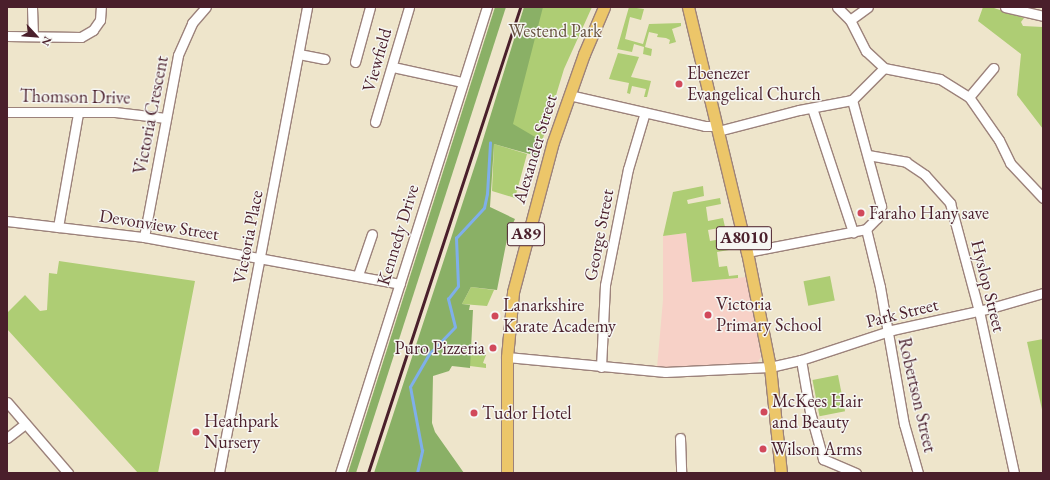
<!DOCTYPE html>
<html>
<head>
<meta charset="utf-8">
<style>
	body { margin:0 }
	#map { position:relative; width:1050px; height:480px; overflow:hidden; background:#eee5cb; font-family:"EB Garamond",serif }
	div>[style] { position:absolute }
	.built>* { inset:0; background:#f7d1c7 }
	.green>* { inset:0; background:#aecd74; transform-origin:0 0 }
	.forest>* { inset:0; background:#8ab066 }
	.stream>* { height:2.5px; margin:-1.25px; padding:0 1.25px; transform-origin:1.25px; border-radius:1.25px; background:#7fafea }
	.roads { filter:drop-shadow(1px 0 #9c827b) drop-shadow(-1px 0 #9c827b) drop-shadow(0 1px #9c827b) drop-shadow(0 -1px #9c827b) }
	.minor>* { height:9px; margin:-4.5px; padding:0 4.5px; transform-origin:4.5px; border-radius:4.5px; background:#fff }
	.major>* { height:11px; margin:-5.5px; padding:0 5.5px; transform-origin:5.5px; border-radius:5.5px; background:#ecc669 }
	.rail>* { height:2.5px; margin:-1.25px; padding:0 1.25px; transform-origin:1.25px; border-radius:1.25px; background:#4a1f2b }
	.dots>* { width:11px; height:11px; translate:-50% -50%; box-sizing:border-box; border:2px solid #f6f6f2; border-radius:50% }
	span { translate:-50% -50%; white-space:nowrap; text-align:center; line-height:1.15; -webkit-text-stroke:3px #f6f6f2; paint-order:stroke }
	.shield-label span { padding:1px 3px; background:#f6f6f2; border:1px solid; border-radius:3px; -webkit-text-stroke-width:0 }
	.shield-label { font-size:17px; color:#4a1f2b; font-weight:700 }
	.park-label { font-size:18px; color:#685341 }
	.street-label { font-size:18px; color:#4a1f2b }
	.poi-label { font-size:18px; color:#4a1f2b }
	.left { translate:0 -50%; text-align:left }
	.right { translate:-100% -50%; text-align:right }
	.frame { position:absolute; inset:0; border:8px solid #4a1f2b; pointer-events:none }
	.north { position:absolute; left:16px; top:16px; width:40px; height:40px; -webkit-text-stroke:3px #f6f6f2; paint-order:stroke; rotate:116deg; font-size:11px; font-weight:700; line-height:16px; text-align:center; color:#4a1f2b }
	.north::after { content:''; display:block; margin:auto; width:14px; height:18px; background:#4a1f2b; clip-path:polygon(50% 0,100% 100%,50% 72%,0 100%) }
</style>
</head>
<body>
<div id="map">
	<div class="built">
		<i style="clip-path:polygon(686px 233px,693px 282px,747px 277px,761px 357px,757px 363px,657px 368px,663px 300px,663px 236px)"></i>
	</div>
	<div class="green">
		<i style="clip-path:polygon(537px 7px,592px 7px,564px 69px,540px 148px,505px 127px)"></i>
		<i style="clip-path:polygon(629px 7px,644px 9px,641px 20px,630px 17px,625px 39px,643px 44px,649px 24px,681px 23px,681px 26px,672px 29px,676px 42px,669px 44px,670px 40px,666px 38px,657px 37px,658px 34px,649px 32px,645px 47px,652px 49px,651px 56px,643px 54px,644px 47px,634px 44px,632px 52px,617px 49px)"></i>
		<i style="clip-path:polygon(983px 7px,991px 7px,1024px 18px,1021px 22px,1023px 26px,1043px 27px,1043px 129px,1017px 95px,1021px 54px,978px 21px)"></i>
		<i style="clip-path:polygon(618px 53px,639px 57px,631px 77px,651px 81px,647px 97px,644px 97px,646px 89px,632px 86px,630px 94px,627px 93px,629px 83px,609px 79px)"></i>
		<i style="clip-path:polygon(494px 144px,527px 154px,515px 198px,492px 191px)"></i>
		<i style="clip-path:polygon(703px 186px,704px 196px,687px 200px,688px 204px,720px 198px,721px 204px,706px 207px,708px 221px,723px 218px,725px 227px,708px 230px,710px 241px,727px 238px,729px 250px,717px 252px,719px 267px,727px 266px,729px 276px,738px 275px,738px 278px,692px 282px,686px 233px,663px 236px,673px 192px)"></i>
		<i style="clip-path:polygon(59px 261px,195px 281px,158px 473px,138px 473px,7px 329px,7px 313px,25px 295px,40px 311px,47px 310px,49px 273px,57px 274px)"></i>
		<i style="left:830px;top:276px;width:25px;height:27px;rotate:79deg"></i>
		<i style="clip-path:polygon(471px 287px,494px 290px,487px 306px,462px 304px)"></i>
		<i style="clip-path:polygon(1043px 339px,1043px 414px,1027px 342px)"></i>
		<i style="clip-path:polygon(470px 354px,486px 355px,483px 363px,486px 364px,486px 368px,470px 366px)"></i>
		<i style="left:838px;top:375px;width:37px;height:26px;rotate:79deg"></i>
	</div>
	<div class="forest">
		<i style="clip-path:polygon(495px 7px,506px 7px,356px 473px,348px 473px)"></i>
		<i style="clip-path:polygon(524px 7px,543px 7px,513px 124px,542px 141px,537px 156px,494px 144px,490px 207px,515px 219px,508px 234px,497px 290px,471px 287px,462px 304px,470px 305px,469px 310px,473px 310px,470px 368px,452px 366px,449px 371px,433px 376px,432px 423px,435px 432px,464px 473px,374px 473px,478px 156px)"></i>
	</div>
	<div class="stream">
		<i style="left:417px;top:473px;width:23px;rotate:-77deg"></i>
		<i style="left:422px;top:451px;width:65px;rotate:-100.6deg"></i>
		<i style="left:410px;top:387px;width:38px;rotate:-60deg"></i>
		<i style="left:429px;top:354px;width:37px;rotate:-46deg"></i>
		<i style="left:455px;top:327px;width:29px;rotate:-104deg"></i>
		<i style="left:448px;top:299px;width:16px;rotate:-52deg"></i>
		<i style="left:458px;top:286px;width:48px;rotate:-92.4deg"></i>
		<i style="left:456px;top:238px;width:41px;rotate:-47deg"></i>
		<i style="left:484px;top:208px;width:14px;rotate:-78deg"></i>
		<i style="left:487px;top:194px;width:51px;rotate:-86.6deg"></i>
	</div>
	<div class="roads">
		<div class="minor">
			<i style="left:32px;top:7px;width:28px;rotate:88deg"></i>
			<i style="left:837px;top:7px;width:18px;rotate:45deg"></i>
			<i style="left:850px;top:20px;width:35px;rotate:63deg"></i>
			<i style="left:866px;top:51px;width:25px;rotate:43deg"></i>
			<i style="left:884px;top:68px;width:57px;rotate:11.1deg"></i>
			<i style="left:940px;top:79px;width:34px;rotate:32deg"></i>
			<i style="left:969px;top:97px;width:52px;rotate:55.1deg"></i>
			<i style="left:999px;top:140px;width:25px;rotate:64deg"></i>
			<i style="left:1010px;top:163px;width:48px;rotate:46.7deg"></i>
			<i style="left:1005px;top:7px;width:39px;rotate:13deg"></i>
			<i style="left:850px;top:20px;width:22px;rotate:-36deg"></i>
			<i style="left:7px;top:36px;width:74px;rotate:0.8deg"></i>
			<i style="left:81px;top:37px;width:14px;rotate:-30deg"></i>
			<i style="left:93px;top:30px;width:12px;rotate:-55deg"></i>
			<i style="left:100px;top:20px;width:13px;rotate:-86deg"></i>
			<i style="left:299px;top:54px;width:26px;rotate:11deg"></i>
			<i style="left:355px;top:62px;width:57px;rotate:-74.7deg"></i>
			<i style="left:393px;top:67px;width:71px;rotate:12.3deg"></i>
			<i style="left:569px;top:95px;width:139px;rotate:12.8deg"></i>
			<i style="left:705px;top:126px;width:11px"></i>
			<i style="left:969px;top:97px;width:38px;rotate:-50deg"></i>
			<i style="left:812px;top:108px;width:131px;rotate:71.7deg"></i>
			<i style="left:7px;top:112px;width:108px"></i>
			<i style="left:115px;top:112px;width:51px;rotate:6.7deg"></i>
			<i style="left:375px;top:122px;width:120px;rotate:-73.5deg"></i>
			<i style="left:718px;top:131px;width:84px;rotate:-14.5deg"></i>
			<i style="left:799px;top:110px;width:54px;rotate:-10.7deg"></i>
			<i style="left:852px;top:100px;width:45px;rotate:-45deg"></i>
			<i style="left:868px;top:155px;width:39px;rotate:10deg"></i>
			<i style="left:906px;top:162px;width:23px;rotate:34deg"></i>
			<i style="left:925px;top:175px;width:38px;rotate:48deg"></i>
			<i style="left:950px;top:203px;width:112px;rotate:75deg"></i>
			<i style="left:979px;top:311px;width:166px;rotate:77.8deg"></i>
			<i style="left:7px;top:221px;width:138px;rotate:6.7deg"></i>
			<i style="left:144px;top:237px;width:260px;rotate:10.4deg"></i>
			<i style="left:58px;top:227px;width:116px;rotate:-80deg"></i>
			<i style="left:866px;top:229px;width:60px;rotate:76.4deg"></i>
			<i style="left:880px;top:287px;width:139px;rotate:80.1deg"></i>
			<i style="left:904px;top:424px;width:51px;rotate:74.1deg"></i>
			<i style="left:144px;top:237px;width:185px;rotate:-79.4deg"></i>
			<i style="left:178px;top:55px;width:35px;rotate:-66deg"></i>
			<i style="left:192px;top:23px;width:21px;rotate:-49deg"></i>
			<i style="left:747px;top:252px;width:121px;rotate:-10.9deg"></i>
			<i style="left:866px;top:229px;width:16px;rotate:-45deg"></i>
			<i style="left:877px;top:218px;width:13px;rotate:-72deg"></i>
			<i style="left:881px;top:206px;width:110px;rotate:-105.3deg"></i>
			<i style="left:358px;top:275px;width:43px;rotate:-71.1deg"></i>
			<i style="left:507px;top:357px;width:159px;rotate:5.4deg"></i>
			<i style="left:665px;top:372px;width:105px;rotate:-2.7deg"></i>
			<i style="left:770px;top:367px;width:32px;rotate:-13deg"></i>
			<i style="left:801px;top:360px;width:96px;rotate:-18.2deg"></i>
			<i style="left:892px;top:330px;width:101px;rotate:-12.5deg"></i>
			<i style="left:991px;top:308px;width:54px;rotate:-16.1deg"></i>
			<i style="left:801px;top:360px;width:53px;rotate:80.2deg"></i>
			<i style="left:810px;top:412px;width:49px;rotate:74.5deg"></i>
			<i style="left:823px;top:459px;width:36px;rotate:23deg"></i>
			<i style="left:601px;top:367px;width:82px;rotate:-87.2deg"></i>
			<i style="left:605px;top:285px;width:118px;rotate:-78.8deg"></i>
			<i style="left:628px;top:169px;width:59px;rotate:-73.4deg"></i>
			<i style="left:7px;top:402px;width:94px;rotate:49.3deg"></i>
			<i style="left:7px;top:438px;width:23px;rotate:-38deg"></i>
			<i style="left:680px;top:438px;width:35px;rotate:88deg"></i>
			<i style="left:219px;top:473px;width:474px;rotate:-79.3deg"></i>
			<i style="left:340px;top:473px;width:489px;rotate:-72.5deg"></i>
		</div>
		<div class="major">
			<i style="left:688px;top:7px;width:252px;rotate:76.5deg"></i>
			<i style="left:747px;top:252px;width:117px;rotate:78.7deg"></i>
			<i style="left:770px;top:367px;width:107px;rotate:84.1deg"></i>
			<i style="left:507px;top:473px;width:116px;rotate:-90deg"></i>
			<i style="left:507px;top:357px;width:65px;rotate:-84.7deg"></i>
			<i style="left:513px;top:292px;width:155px;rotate:-75.1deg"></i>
			<i style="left:553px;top:142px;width:93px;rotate:-70.6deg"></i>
			<i style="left:584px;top:54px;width:51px;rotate:-66.9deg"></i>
		</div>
	</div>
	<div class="rail">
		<i style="left:368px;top:473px;width:490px;rotate:-71.9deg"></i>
	</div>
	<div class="dots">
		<i style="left:679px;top:84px;background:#d1495b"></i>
		<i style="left:861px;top:213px;background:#d1495b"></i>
		<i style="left:708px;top:315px;background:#d1495b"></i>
		<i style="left:495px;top:316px;background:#d1495b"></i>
		<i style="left:493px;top:348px;background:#d1495b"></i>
		<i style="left:764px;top:412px;background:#d1495b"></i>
		<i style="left:474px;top:413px;background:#d1495b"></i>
		<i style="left:196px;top:432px;background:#d1495b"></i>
		<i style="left:763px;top:449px;background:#d1495b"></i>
	</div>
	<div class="shield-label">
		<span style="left:526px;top:234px">A89</span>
		<span style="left:744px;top:238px">A8010</span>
	</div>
	<div class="park-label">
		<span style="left:555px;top:31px">Westend Park</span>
	</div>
	<div class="street-label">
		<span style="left:377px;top:60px;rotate:-74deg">Viewfield</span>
		<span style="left:75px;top:97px;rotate:1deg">Thomson Drive</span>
		<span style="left:151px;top:115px;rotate:-79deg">Victoria Crescent</span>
		<span style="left:535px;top:149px;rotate:-73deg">Alexander Street</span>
		<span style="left:159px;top:225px;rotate:9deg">Devonview Street</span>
		<span style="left:398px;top:235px;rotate:-73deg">Kennedy Drive</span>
		<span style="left:599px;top:235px;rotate:-79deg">George Street</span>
		<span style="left:248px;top:237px;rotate:-79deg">Victoria Place</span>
		<span style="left:988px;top:286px;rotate:76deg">Hyslop Street</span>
		<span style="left:902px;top:313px;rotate:-14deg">Park Street</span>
		<span style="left:917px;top:395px;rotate:77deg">Robertson Street</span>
	</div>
	<div class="poi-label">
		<span class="left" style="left:687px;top:84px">Ebenezer<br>Evangelical Church</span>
		<span class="left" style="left:869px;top:213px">Faraho Hany save</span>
		<span class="left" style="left:716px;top:315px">Victoria<br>Primary School</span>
		<span class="left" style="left:503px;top:316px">Lanarkshire<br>Karate Academy</span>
		<span class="right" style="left:485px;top:348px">Puro Pizzeria</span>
		<span class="left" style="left:772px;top:412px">McKees Hair<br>and Beauty</span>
		<span class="left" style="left:482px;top:413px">Tudor Hotel</span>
		<span class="left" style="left:204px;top:432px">Heathpark<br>Nursery</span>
		<span class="left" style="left:771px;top:449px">Wilson Arms</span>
	</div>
	<div class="frame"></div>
	<div class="north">N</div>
</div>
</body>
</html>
